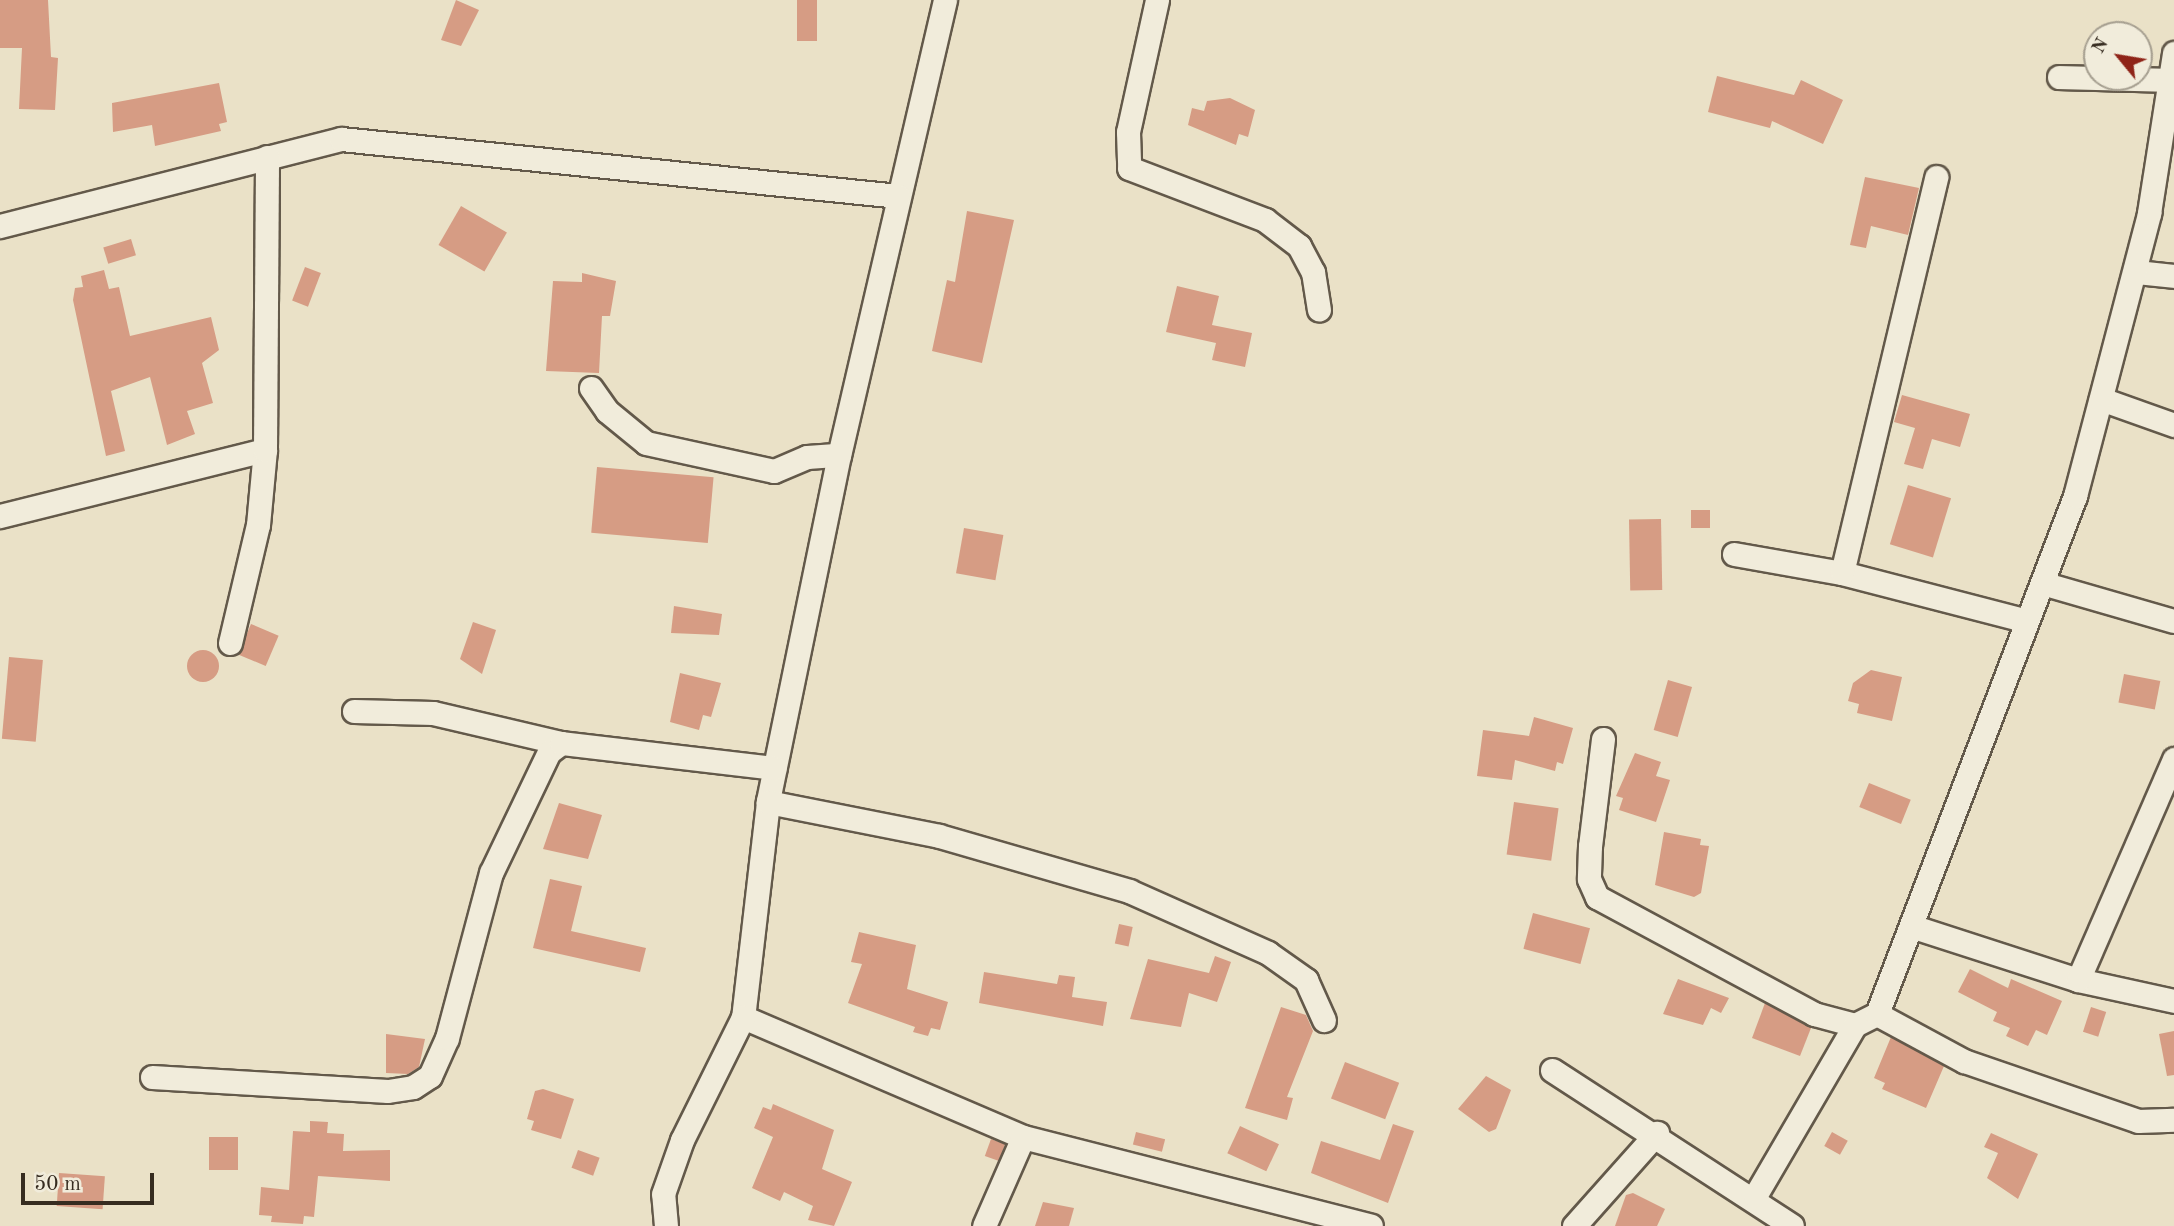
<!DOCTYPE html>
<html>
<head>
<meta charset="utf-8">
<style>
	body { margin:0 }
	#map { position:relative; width:2174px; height:1226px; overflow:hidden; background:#eae1c7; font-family:"Old Standard TT",serif }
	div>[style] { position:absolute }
	.building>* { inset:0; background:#d69c84; transform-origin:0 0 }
	.round { border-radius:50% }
	.roads { filter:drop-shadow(2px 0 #63594a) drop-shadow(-2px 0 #63594a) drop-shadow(0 2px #63594a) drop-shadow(0 -2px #63594a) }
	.minor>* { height:23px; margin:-11.5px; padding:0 11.5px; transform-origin:11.5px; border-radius:11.5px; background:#f1ecdb }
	span { translate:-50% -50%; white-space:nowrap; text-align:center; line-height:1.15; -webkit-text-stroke:7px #f1ecdb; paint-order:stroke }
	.north { position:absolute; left:2083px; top:21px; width:70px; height:70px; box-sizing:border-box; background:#f1ecdb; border:2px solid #a69f90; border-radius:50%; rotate:300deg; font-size:19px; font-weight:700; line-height:28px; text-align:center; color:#362c20 }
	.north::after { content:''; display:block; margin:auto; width:24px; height:32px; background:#8f2418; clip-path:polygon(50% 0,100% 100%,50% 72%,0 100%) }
	.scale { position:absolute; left:21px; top:1173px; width:133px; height:32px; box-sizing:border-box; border:4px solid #362c20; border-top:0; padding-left:9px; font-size:21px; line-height:24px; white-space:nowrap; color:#362c20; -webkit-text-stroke:5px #f1ecdb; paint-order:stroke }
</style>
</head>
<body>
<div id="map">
	<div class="building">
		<i style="clip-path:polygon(0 0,48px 0,51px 57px,58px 58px,55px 110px,19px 109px,22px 48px,0 48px)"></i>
		<i style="clip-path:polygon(456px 0,479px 10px,461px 46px,441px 40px)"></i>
		<i style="left:797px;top:0;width:20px;height:41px"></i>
		<i style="clip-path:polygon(1717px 76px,1794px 95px,1801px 80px,1843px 100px,1823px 144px,1772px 121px,1770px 128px,1708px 112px)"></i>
		<i style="clip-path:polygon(219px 83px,227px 122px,219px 124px,221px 131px,155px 146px,152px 125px,113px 132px,112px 103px)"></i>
		<i style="clip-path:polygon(1230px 98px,1255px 110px,1248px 137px,1239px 134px,1236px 145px,1188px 125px,1192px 108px,1204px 111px,1207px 101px)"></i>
		<i style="clip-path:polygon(1865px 177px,1919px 188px,1908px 235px,1871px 226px,1866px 248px,1850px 245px)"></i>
		<i style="left:461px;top:206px;width:53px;height:45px;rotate:30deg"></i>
		<i style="clip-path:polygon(967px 211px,1014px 220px,982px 363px,932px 351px,947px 280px,955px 282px)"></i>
		<i style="left:131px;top:239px;width:17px;height:29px;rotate:73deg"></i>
		<i style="left:305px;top:267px;width:17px;height:36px;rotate:21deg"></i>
		<i style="clip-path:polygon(104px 270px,109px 289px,119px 287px,130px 336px,211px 317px,219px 350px,202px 363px,213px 403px,187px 411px,195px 434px,167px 445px,150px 377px,111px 391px,125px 451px,106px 456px,73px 300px,75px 288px,83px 287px,81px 276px)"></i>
		<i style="clip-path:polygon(582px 273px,616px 281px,610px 316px,602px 316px,599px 373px,546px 371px,553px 281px,582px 282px)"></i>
		<i style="clip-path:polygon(1177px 286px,1219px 296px,1212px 325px,1252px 333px,1245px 367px,1212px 360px,1216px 343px,1166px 332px)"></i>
		<i style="clip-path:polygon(1902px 395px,1970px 414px,1960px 447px,1932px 439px,1923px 469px,1904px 464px,1915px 428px,1894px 422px)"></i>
		<i style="left:597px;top:467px;width:117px;height:66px;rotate:5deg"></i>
		<i style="left:1908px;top:485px;width:45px;height:62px;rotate:17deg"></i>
		<i style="left:1710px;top:510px;width:18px;height:19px;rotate:90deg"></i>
		<i style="left:1661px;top:519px;width:71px;height:32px;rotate:89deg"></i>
		<i style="left:964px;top:528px;width:40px;height:46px;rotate:10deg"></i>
		<i style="clip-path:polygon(674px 606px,722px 614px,719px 635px,671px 633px)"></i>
		<i style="clip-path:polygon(473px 622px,496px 630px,482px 674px,460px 659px)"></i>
		<i style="left:251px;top:624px;width:30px;height:33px;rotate:23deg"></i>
		<i class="round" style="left:187px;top:650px;width:32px;height:32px"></i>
		<i style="left:9px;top:657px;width:34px;height:82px;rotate:5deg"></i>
		<i style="clip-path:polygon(1871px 670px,1902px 677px,1892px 721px,1857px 713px,1859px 704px,1848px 701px,1853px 683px)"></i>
		<i style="clip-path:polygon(680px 673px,721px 683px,711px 717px,703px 715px,699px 730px,670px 722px)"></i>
		<i style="left:2124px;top:674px;width:37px;height:29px;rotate:11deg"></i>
		<i style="left:1668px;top:680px;width:25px;height:52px;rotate:16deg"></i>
		<i style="clip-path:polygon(1534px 717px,1573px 728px,1563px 764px,1557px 762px,1555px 771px,1515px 760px,1512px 780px,1477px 776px,1483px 730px,1529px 736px)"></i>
		<i style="clip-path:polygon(1635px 753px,1661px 762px,1656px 776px,1670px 780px,1656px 822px,1619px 810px,1623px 798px,1616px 796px)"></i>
		<i style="left:1869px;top:783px;width:45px;height:26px;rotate:22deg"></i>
		<i style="left:1514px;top:802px;width:45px;height:53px;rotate:8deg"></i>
		<i style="clip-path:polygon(559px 803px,602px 815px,588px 859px,543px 849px)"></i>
		<i style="clip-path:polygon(1664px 832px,1701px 839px,1700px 845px,1709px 846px,1701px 893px,1694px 897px,1655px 885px)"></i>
		<i style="clip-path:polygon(550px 879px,582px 886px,571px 931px,646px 948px,640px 972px,533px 948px)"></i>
		<i style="left:1533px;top:913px;width:59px;height:37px;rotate:15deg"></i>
		<i style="left:1119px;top:924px;width:14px;height:20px;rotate:12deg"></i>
		<i style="clip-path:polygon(859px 932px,916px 945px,907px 989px,948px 1002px,940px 1030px,931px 1028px,928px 1036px,913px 1032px,915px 1027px,848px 1003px,862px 964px,851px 962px)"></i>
		<i style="clip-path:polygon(1215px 956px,1231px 962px,1217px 1002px,1189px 993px,1181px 1027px,1130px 1019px,1148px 959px,1209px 973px)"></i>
		<i style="clip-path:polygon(1970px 969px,2008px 988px,2011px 979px,2062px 1001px,2047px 1035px,2036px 1030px,2028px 1046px,2006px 1036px,2010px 1028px,1993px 1021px,1997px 1012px,1958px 992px)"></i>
		<i style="clip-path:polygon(984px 972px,1057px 984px,1059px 975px,1075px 977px,1072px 997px,1107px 1002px,1103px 1026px,979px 1003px)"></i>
		<i style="clip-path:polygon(1678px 979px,1729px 998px,1721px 1013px,1711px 1008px,1703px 1025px,1663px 1014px)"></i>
		<i style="clip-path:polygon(1765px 1003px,1811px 1028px,1800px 1056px,1752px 1038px)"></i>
		<i style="clip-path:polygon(1281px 1007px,1306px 1015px,1313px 1031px,1287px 1097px,1293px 1098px,1287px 1120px,1245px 1108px)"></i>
		<i style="left:2091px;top:1007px;width:16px;height:26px;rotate:18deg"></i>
		<i style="clip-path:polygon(2174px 1031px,2174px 1075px,2167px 1076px,2159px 1034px)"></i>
		<i style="clip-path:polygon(386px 1034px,425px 1039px,419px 1067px,408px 1074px,386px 1073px)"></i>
		<i style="clip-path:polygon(1891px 1037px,1944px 1066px,1926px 1108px,1882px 1089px,1885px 1083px,1874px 1078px)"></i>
		<i style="left:1345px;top:1062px;width:58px;height:39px;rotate:21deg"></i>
		<i style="clip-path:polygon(1486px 1076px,1511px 1090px,1496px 1129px,1489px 1132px,1458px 1109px)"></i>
		<i style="clip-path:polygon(543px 1089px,574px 1099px,561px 1139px,531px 1130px,534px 1121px,527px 1119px,535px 1091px)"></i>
		<i style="clip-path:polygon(773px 1104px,834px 1130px,822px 1169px,852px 1182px,834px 1226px,808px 1220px,813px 1206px,784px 1192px,780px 1201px,752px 1188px,773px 1137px,754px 1128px,763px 1107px,771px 1110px)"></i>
		<i style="clip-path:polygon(310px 1121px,328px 1122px,327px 1133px,344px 1134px,343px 1151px,390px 1150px,390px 1181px,318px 1176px,314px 1217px,304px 1216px,303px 1224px,271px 1222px,272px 1216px,259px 1215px,261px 1187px,289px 1190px,293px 1131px,310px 1132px)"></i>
		<i style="clip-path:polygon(1393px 1124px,1414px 1131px,1388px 1203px,1311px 1173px,1321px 1141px,1380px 1160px)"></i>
		<i style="left:1240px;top:1126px;width:43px;height:30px;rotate:25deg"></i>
		<i style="left:1136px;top:1132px;width:30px;height:13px;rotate:14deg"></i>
		<i style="left:1832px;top:1132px;width:18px;height:16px;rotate:29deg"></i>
		<i style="clip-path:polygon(1991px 1133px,2038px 1154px,2018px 1199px,1987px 1178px,1998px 1153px,1984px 1147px)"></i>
		<i style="left:209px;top:1137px;width:29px;height:33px"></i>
		<i style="left:991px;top:1139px;width:15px;height:18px;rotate:20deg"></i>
		<i style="left:578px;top:1150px;width:23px;height:19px;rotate:20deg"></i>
		<i style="left:59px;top:1173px;width:46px;height:33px;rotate:4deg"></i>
		<i style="clip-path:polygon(1633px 1193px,1665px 1209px,1657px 1226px,1615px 1226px,1626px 1195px)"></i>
		<i style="clip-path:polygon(1043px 1202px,1074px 1208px,1069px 1226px,1035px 1226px)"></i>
	</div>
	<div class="roads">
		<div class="minor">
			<i style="left:945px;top:0;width:467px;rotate:103.1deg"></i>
			<i style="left:839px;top:455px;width:354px;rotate:101.6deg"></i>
			<i style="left:768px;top:802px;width:216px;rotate:96.6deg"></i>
			<i style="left:743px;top:1017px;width:305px;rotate:23.2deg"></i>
			<i style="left:1023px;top:1137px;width:359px;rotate:14.3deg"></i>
			<i style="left:1157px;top:0;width:135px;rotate:102.4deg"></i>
			<i style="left:1128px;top:132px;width:36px;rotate:88deg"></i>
			<i style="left:1129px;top:168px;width:146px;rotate:20.9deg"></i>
			<i style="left:1265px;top:220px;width:43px;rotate:37.4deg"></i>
			<i style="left:1299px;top:246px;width:30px;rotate:62deg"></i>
			<i style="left:1313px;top:272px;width:38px;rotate:81deg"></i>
			<i style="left:2059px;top:77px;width:112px;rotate:1.5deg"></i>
			<i style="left:0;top:226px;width:352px;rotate:-14.3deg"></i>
			<i style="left:341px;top:139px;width:560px;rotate:5.84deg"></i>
			<i style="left:2136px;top:272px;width:38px;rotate:6deg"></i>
			<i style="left:591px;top:388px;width:28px;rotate:55deg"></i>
			<i style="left:607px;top:411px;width:50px;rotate:39.4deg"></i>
			<i style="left:646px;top:443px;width:131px;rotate:12.3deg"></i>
			<i style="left:774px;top:471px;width:36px;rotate:-23deg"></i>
			<i style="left:807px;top:457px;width:32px;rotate:-4deg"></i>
			<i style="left:2101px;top:399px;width:77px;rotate:19.6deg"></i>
			<i style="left:0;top:516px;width:273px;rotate:-14deg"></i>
			<i style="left:1734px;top:554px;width:110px;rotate:10deg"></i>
			<i style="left:1842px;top:573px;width:188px;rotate:14.5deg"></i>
			<i style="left:1842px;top:573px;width:407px;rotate:-76.6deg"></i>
			<i style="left:2042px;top:583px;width:137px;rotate:16.1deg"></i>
			<i style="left:230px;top:643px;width:121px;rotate:-76.7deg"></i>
			<i style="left:258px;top:525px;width:75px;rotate:-84.7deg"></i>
			<i style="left:265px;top:450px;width:293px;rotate:-89.6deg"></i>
			<i style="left:354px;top:711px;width:79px;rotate:1.5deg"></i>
			<i style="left:433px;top:713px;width:131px;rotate:13.2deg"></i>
			<i style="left:1603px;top:739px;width:108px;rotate:96.9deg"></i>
			<i style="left:1590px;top:846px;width:33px;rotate:92deg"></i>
			<i style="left:1589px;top:879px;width:20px;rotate:66deg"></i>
			<i style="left:1597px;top:897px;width:247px;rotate:28.3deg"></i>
			<i style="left:1814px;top:1014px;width:42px;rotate:15deg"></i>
			<i style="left:768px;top:802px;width:174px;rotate:11.2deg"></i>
			<i style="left:939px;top:836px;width:198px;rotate:16.1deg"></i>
			<i style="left:1129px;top:891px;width:152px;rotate:24deg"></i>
			<i style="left:1268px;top:953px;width:47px;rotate:35.4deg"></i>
			<i style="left:1306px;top:980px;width:44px;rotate:65.8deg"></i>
			<i style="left:1914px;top:927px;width:172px;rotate:17.9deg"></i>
			<i style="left:2078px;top:980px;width:98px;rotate:12.3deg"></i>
			<i style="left:2078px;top:980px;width:241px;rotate:-66.5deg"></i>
			<i style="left:1877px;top:1014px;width:99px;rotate:28.4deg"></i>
			<i style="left:1964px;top:1061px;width:184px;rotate:19deg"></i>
			<i style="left:2138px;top:1121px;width:36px;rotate:-2deg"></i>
			<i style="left:1552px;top:1070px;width:286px;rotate:33deg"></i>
			<i style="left:152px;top:1077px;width:236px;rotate:3.4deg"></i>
			<i style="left:388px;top:1091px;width:25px;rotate:-9deg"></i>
			<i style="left:413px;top:1087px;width:20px;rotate:-33deg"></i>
			<i style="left:430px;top:1076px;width:42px;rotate:-65.9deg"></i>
			<i style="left:447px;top:1038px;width:171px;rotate:-75.1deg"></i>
			<i style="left:491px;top:873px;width:134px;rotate:-64.4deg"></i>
			<i style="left:549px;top:752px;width:15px;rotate:-37deg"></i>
			<i style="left:561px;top:743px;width:215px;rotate:6.7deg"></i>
			<i style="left:1755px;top:1196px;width:198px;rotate:-59.7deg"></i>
			<i style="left:1855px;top:1025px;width:25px;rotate:-27deg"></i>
			<i style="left:1877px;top:1014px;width:555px;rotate:-69.08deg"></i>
			<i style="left:2075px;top:496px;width:293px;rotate:-75.3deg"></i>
			<i style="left:2149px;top:213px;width:162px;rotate:-81.1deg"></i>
			<i style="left:666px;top:1226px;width:32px;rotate:-95deg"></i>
			<i style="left:663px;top:1194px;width:57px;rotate:-70.6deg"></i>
			<i style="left:682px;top:1140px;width:137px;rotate:-63.6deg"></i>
			<i style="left:984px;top:1226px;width:97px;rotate:-66.3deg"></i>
			<i style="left:1574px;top:1226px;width:125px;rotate:-48.3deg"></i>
		</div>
	</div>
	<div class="north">N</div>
	<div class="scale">50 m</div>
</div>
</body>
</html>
